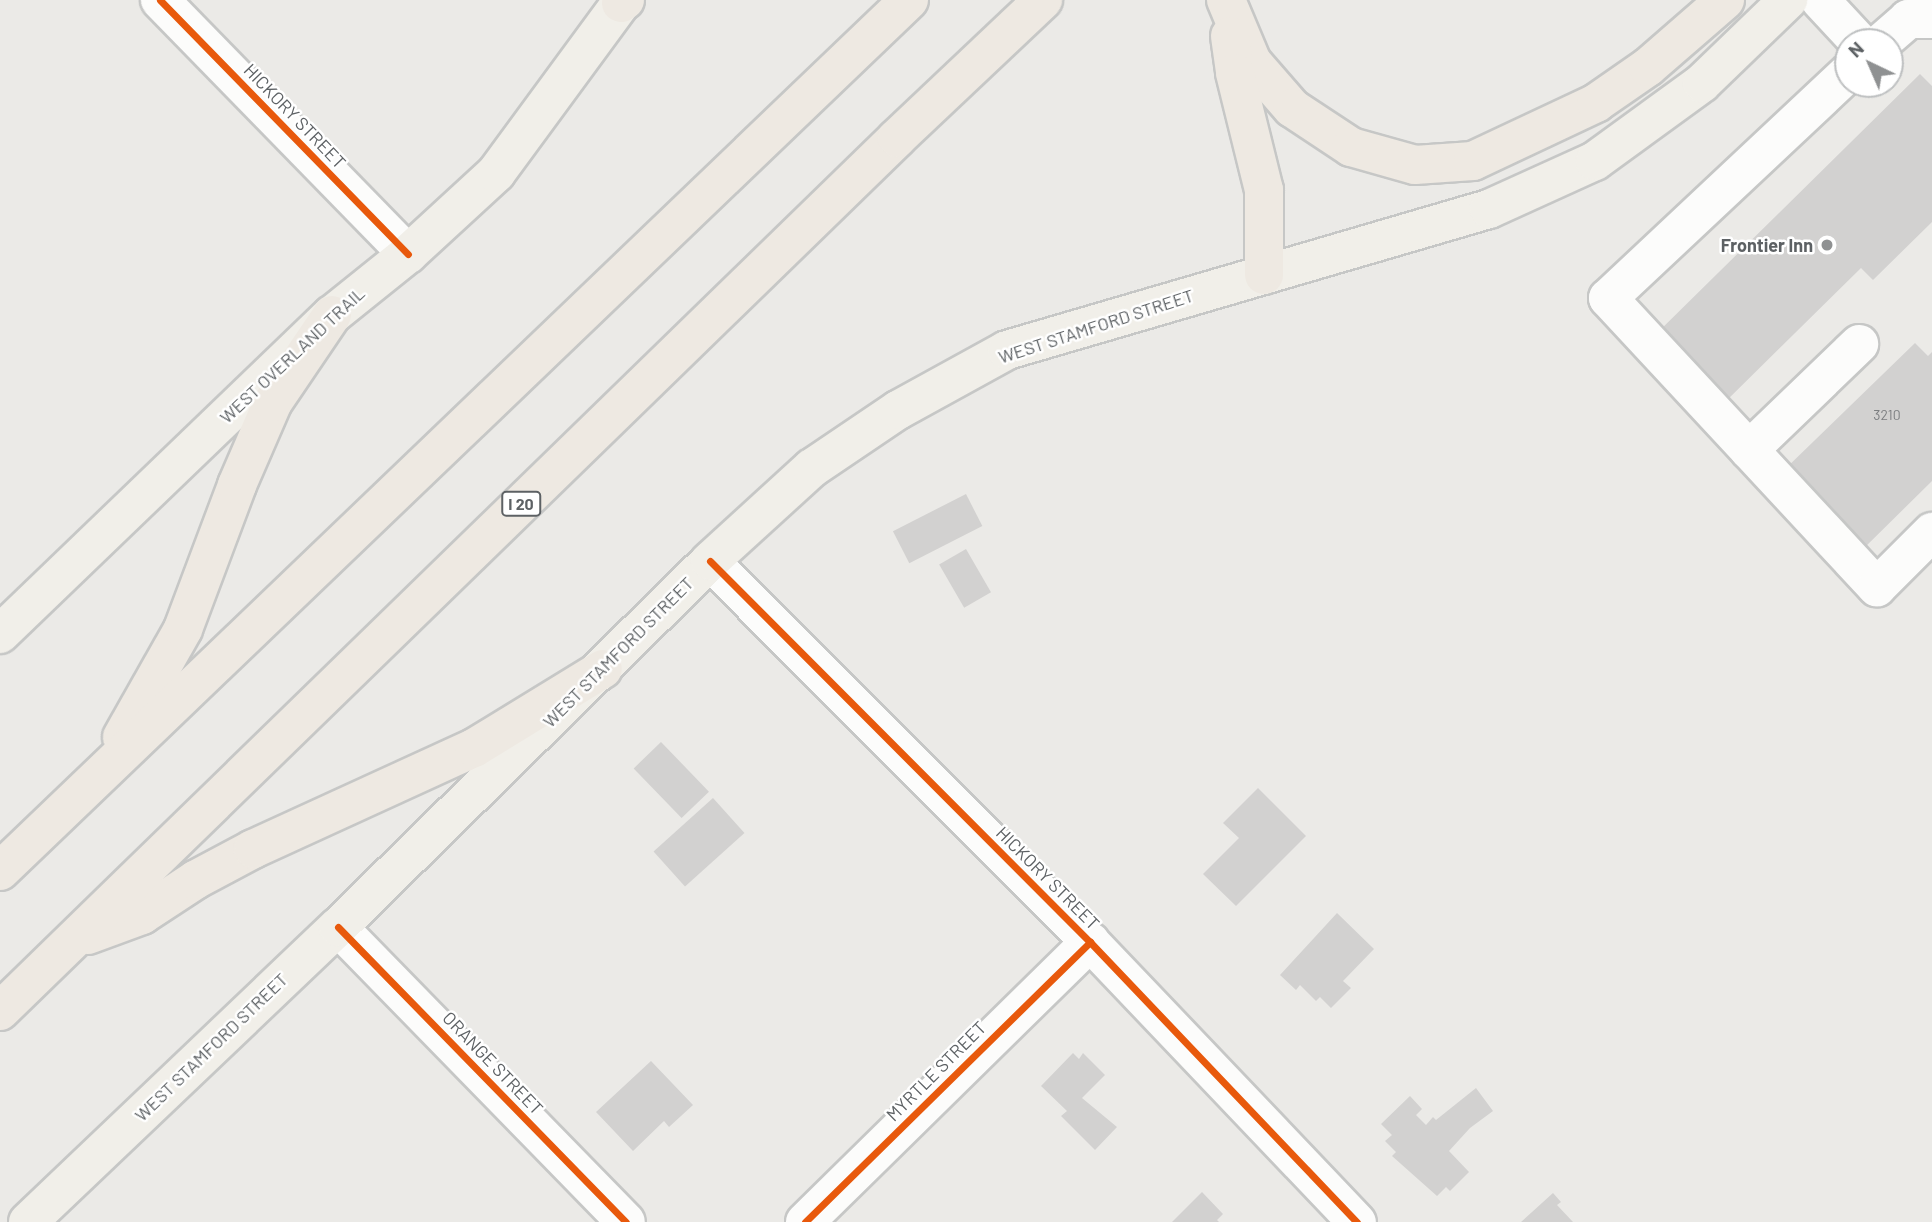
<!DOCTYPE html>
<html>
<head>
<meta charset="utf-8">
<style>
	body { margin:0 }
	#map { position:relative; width:1932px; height:1222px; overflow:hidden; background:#ebeae7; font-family:Barlow,sans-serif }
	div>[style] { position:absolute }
	.building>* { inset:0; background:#d2d1d0; transform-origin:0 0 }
	.roads { filter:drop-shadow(2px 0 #c6c7c6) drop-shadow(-2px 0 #c6c7c6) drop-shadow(0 2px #c6c7c6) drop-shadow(0 -2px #c6c7c6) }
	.minor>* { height:38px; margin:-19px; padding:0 19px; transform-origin:19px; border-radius:19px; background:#fcfcfb }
	.major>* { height:38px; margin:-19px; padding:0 19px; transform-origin:19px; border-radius:19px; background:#f1efe9 }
	.highway>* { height:38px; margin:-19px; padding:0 19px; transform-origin:19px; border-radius:19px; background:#eee9e2 }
	.cycleway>* { height:7px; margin:-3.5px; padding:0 3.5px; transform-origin:3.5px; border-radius:3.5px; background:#e8590c }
	.dots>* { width:19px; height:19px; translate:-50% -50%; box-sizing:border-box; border:4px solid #fff; border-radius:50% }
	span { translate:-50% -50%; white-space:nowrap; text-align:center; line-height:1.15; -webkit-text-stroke:5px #fff; paint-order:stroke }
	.number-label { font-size:14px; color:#7c7e80 }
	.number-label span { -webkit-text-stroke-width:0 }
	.shield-label span { padding:2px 5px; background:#fff; border:2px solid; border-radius:5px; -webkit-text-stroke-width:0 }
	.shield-label { font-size:16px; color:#5d6164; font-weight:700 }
	.street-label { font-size:18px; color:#5d6164 }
	.poi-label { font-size:18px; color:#5d6164; font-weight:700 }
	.right { translate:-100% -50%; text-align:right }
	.north { position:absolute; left:1834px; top:28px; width:70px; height:70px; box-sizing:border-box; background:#fff; border:2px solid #bec0c1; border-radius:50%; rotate:316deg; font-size:19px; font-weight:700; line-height:28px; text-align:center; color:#5d6164 }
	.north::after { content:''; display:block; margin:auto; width:24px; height:32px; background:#8f9192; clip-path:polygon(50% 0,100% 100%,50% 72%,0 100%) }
</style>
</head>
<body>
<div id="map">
	<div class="building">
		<i style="clip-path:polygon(1920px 74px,1932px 86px,1932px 222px,1873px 280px,1861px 268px,1719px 408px,1651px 339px)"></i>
		<i style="clip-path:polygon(1915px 343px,1928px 356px,1932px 352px,1932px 481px,1859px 553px,1781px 473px)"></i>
		<i style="left:966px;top:494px;width:36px;height:82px;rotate:63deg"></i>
		<i style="left:966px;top:549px;width:50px;height:31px;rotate:60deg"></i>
		<i style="left:661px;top:742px;width:69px;height:38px;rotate:46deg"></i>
		<i style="clip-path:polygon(1258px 788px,1306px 836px,1236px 906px,1203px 874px,1239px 838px,1223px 823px)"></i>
		<i style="left:713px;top:798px;width:47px;height:80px;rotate:48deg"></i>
		<i style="clip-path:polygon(1337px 913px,1374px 949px,1343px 981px,1351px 988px,1331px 1008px,1320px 997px,1316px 1001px,1300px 985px,1296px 990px,1280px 975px)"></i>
		<i style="clip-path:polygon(1073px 1053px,1079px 1059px,1083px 1053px,1105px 1075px,1082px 1098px,1117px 1127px,1095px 1150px,1061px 1116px,1067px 1111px,1041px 1086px)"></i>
		<i style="clip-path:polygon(651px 1061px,693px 1105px,669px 1127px,664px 1121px,633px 1151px,596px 1112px)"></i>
		<i style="clip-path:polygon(1476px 1088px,1493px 1111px,1470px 1128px,1449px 1151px,1469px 1172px,1450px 1191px,1446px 1187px,1437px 1196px,1392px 1156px,1396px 1152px,1385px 1141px,1392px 1135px,1381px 1124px,1410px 1096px,1422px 1109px,1416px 1115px,1426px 1125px,1433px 1117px,1436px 1120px)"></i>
		<i style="clip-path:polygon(1202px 1192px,1223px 1214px,1217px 1220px,1219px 1222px,1172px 1222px)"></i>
		<i style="clip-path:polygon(1553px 1193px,1561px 1202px,1557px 1205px,1573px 1222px,1521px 1222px)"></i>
	</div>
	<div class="roads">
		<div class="minor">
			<i style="left:160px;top:0;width:355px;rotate:45.7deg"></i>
			<i style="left:1820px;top:0;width:57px;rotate:47.1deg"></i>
			<i style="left:1882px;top:42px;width:35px;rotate:-41deg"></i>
			<i style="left:1908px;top:19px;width:24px"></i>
			<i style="left:1848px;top:73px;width:329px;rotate:136.8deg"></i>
			<i style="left:1608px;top:298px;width:395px;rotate:47.1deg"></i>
			<i style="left:1877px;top:587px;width:78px;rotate:-45deg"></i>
			<i style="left:1749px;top:450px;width:153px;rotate:-43.9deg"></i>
			<i style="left:710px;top:561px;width:538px;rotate:45.08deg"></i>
			<i style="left:1090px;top:942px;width:387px;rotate:46.4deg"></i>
			<i style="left:338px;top:927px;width:412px;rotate:45.7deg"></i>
			<i style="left:805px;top:1222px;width:400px;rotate:-44.5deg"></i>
		</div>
		<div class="major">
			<i style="left:0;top:634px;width:460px;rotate:-43.9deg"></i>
			<i style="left:332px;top:315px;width:97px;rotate:-38.8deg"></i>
			<i style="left:408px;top:254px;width:120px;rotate:-42.6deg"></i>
			<i style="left:496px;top:173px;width:215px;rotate:-53.7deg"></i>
			<i style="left:28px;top:1222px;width:428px;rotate:-43.6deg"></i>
			<i style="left:338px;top:927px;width:522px;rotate:-44.53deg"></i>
			<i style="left:710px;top:561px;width:138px;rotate:-42.4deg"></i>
			<i style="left:812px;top:468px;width:104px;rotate:-34deg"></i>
			<i style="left:898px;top:410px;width:124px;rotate:-28.8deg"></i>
			<i style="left:1007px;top:350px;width:502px;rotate:-16.31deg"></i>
			<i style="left:1489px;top:209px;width:116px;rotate:-24.4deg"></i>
			<i style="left:1595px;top:161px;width:132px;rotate:-36.1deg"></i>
			<i style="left:1702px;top:83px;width:120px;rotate:-44deg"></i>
		</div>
		<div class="highway">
			<i style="left:1226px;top:0;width:67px;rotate:67.2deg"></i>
			<i style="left:1252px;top:62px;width:61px;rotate:49deg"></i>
			<i style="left:1292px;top:108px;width:71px;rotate:33.5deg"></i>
			<i style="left:1351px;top:147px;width:66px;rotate:15.7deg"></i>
			<i style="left:1415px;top:165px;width:58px;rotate:-3.9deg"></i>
			<i style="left:1473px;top:161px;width:136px;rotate:-25.2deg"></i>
			<i style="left:1596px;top:103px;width:63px;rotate:-34.7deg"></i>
			<i style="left:1648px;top:67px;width:102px;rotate:-41deg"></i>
			<i style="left:621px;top:3px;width:5px;rotate:-37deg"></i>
			<i style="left:1230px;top:36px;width:37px;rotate:82deg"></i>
			<i style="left:1235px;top:73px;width:121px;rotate:76.1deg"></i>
			<i style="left:1264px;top:190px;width:85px;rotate:90deg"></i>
			<i style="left:122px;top:737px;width:124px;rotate:-60.5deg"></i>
			<i style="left:183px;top:629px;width:154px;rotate:-69.4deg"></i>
			<i style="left:237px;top:485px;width:90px;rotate:-66.6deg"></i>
			<i style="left:273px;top:402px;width:105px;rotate:-55.9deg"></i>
			<i style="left:0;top:871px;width:1259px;rotate:-43.78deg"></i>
			<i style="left:88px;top:935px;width:58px;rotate:-20.3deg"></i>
			<i style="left:142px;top:915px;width:64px;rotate:-33.4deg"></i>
			<i style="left:195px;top:880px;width:66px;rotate:-28.1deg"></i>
			<i style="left:253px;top:849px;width:243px;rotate:-24.6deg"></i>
			<i style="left:474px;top:748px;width:151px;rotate:-31.5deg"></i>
			<i style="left:0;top:1011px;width:1252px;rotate:-44.22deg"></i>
			<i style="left:897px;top:138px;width:201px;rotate:-43.4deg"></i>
		</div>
	</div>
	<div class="cycleway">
		<i style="left:160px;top:0;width:355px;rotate:45.7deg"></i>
		<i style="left:710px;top:561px;width:538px;rotate:45.08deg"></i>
		<i style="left:1090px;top:942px;width:387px;rotate:46.4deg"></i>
		<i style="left:338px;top:927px;width:412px;rotate:45.7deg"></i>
		<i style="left:805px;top:1222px;width:400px;rotate:-44.5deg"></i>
	</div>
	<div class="dots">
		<i style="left:1827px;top:245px;background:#8f9192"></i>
	</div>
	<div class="number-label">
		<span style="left:1887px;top:415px">3210</span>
	</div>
	<div class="shield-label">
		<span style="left:521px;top:504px">I 20</span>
	</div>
	<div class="street-label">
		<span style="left:295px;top:116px;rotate:46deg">HICKORY STREET</span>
		<span style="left:1096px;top:326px;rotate:-18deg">WEST STAMFORD STREET</span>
		<span style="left:292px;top:355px;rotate:-43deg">WEST OVERLAND TRAIL</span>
		<span style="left:618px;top:652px;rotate:-45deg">WEST STAMFORD STREET</span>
		<span style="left:1048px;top:878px;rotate:45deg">HICKORY STREET</span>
		<span style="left:211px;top:1047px;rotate:-44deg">WEST STAMFORD STREET</span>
		<span style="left:493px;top:1063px;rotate:46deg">ORANGE STREET</span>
		<span style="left:936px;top:1071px;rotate:-45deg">MYRTLE STREET</span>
	</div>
	<div class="poi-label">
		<span class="right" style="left:1813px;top:245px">Frontier Inn</span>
	</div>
	<div class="north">N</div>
</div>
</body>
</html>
